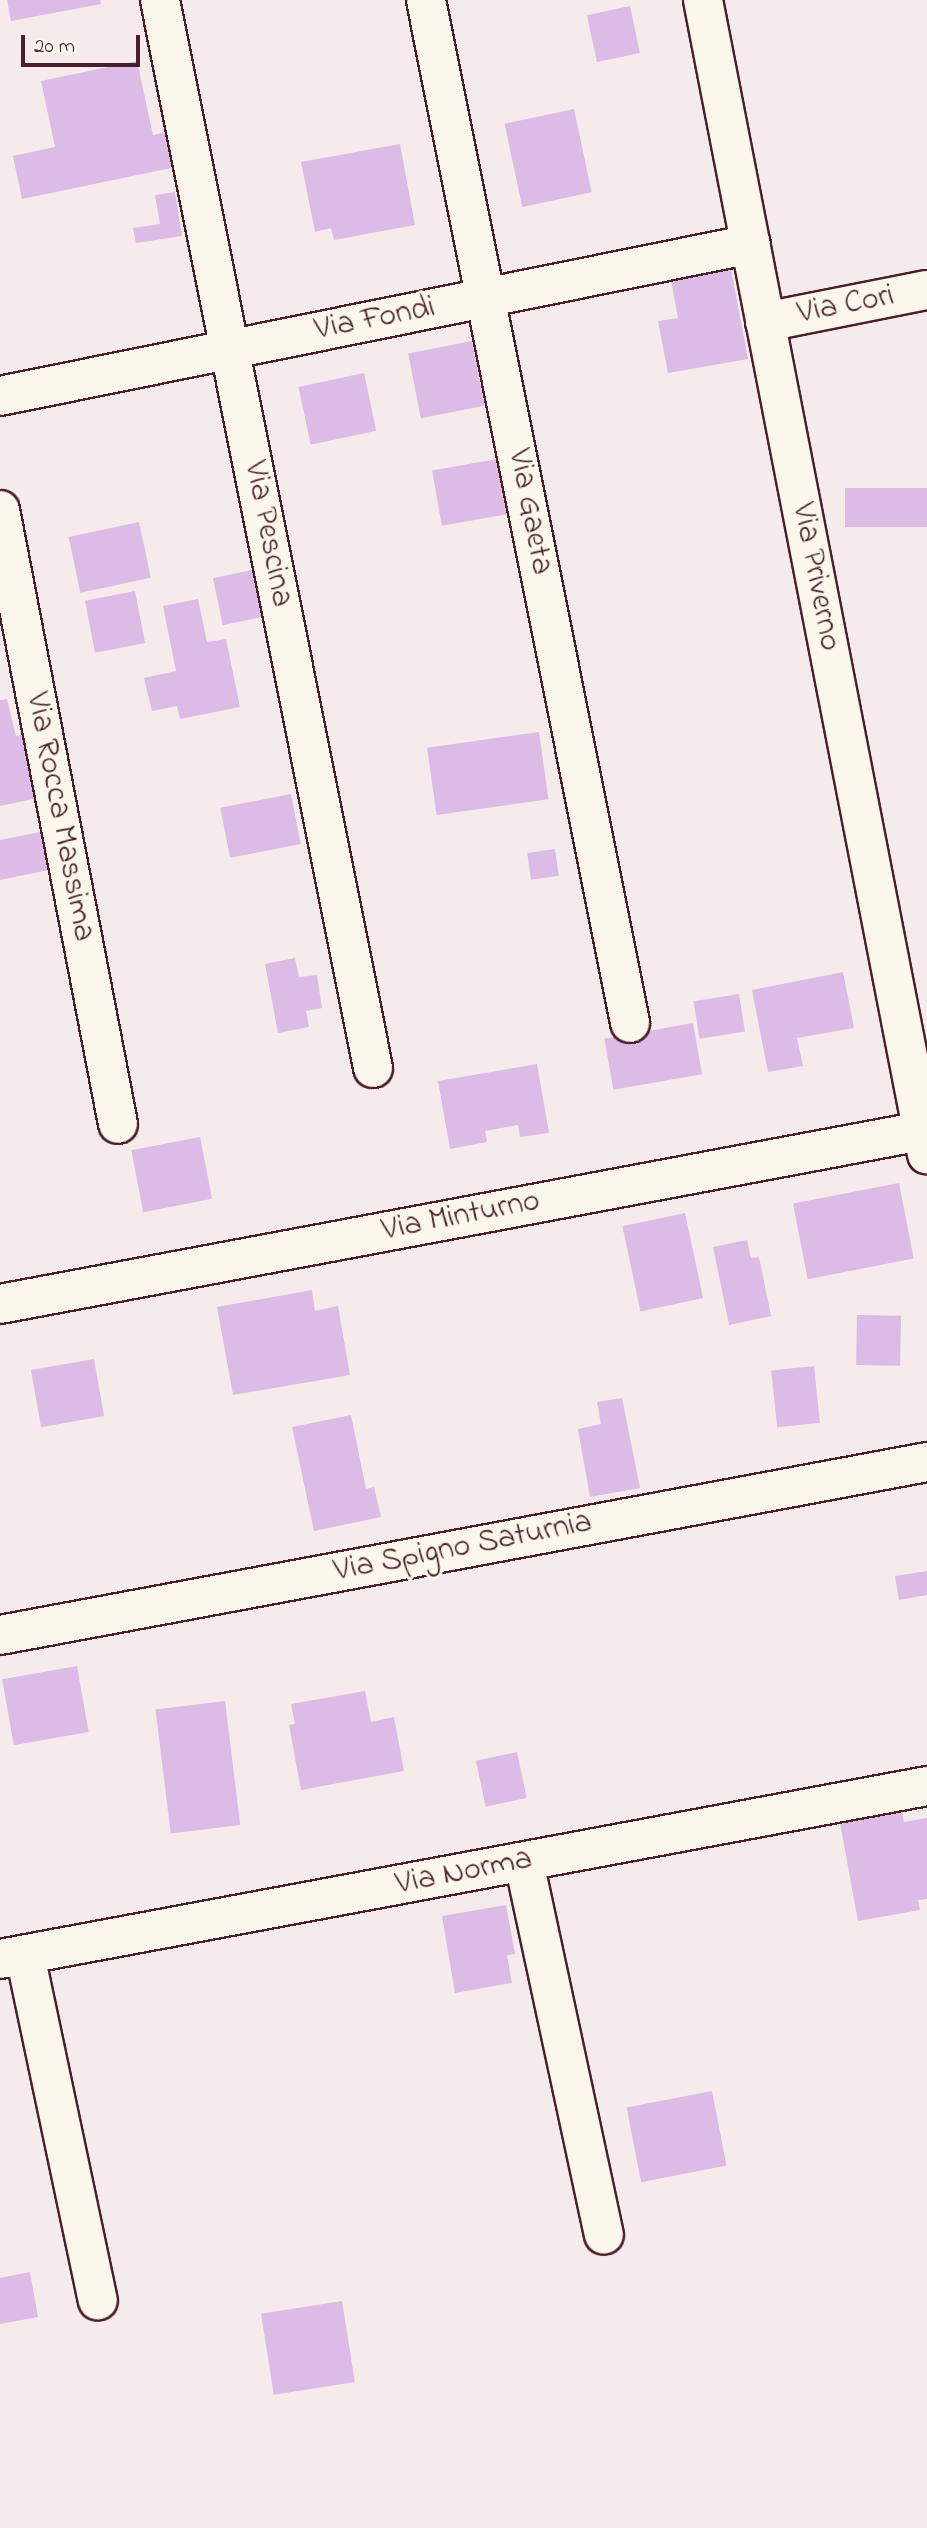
<!DOCTYPE html>
<html>
<head>
<meta charset="utf-8">
<style>
	body { margin:0 }
	#map { position:relative; width:927px; height:2528px; overflow:hidden; background:#f5ebeb; font-family:"Indie Flower",sans-serif }
	div>[style] { position:absolute }
	.building>* { inset:0; background:#dcbbe7; transform-origin:0 0 }
	.roads { filter:drop-shadow(2px 0 #4a1f2b) drop-shadow(-2px 0 #4a1f2b) drop-shadow(0 2px #4a1f2b) drop-shadow(0 -2px #4a1f2b) }
	.minor>* { height:38px; margin:-19px; padding:0 19px; transform-origin:19px; border-radius:19px; background:#fbf7ec }
	span { translate:-50% -50%; white-space:nowrap; text-align:center; line-height:1.15; -webkit-text-stroke:6px #fbf7ec; paint-order:stroke }
	.street-label { font-size:32px; color:#4a1f2b }
	.scale { position:absolute; left:21px; top:35px; width:119px; height:32px; box-sizing:border-box; border:4px solid #4a1f2b; border-top:0; padding-left:9px; font-size:21px; line-height:24px; white-space:nowrap; color:#4a1f2b; -webkit-text-stroke:5px #fbf7ec; paint-order:stroke }
</style>
</head>
<body>
<div id="map">
	<div class="building">
		<i style="clip-path:polygon(7px 0,100px 0,101px 4px,11px 21px)"></i>
		<i style="left:630px;top:6px;width:48px;height:44px;rotate:78deg"></i>
		<i style="clip-path:polygon(137px 61px,153px 135px,173px 131px,181px 166px,22px 199px,13px 156px,55px 147px,41px 81px)"></i>
		<i style="left:574px;top:109px;width:85px;height:71px;rotate:78deg"></i>
		<i style="clip-path:polygon(400px 144px,415px 225px,334px 240px,331px 228px,315px 232px,301px 162px)"></i>
		<i style="clip-path:polygon(175px 192px,182px 236px,136px 243px,133px 228px,160px 224px,155px 195px)"></i>
		<i style="clip-path:polygon(731px 269px,748px 359px,668px 373px,658px 321px,678px 318px,671px 280px)"></i>
		<i style="left:472px;top:341px;width:66px;height:65px;rotate:79deg"></i>
		<i style="left:364px;top:373px;width:59px;height:67px;rotate:78deg"></i>
		<i style="left:503px;top:458px;width:56px;height:72px;rotate:80deg"></i>
		<i style="left:927px;top:488px;width:39px;height:82px;rotate:90deg"></i>
		<i style="left:139px;top:522px;width:57px;height:72px;rotate:78deg"></i>
		<i style="left:252px;top:570px;width:48px;height:40px;rotate:78deg"></i>
		<i style="left:135px;top:591px;width:53px;height:51px;rotate:79deg"></i>
		<i style="clip-path:polygon(198px 599px,207px 642px,226px 639px,240px 707px,180px 719px,177px 706px,152px 711px,144px 678px,176px 671px,163px 606px)"></i>
		<i style="clip-path:polygon(7px 699px,16px 736px,24px 735px,38px 798px,0 806px,0 700px)"></i>
		<i style="left:539px;top:732px;width:68px;height:113px;rotate:82deg"></i>
		<i style="left:291px;top:794px;width:51px;height:72px;rotate:79deg"></i>
		<i style="clip-path:polygon(45px 831px,53px 869px,0 880px,0 840px)"></i>
		<i style="left:555px;top:849px;width:27px;height:28px;rotate:82deg"></i>
		<i style="clip-path:polygon(295px 958px,299px 977px,317px 975px,322px 1008px,306px 1011px,309px 1027px,278px 1033px,265px 964px)"></i>
		<i style="clip-path:polygon(843px 972px,854px 1028px,797px 1038px,803px 1066px,768px 1072px,752px 990px)"></i>
		<i style="left:739px;top:994px;width:38px;height:46px;rotate:81deg"></i>
		<i style="left:693px;top:1023px;width:52px;height:90px;rotate:80deg"></i>
		<i style="clip-path:polygon(537px 1064px,549px 1133px,520px 1137px,518px 1125px,485px 1131px,487px 1142px,450px 1149px,438px 1081px)"></i>
		<i style="left:200px;top:1137px;width:63px;height:70px;rotate:79deg"></i>
		<i style="left:899px;top:1183px;width:77px;height:108px;rotate:79deg"></i>
		<i style="left:685px;top:1213px;width:87px;height:64px;rotate:78deg"></i>
		<i style="clip-path:polygon(747px 1240px,751px 1258px,759px 1257px,771px 1316px,729px 1325px,713px 1247px)"></i>
		<i style="clip-path:polygon(312px 1290px,315px 1311px,338px 1306px,350px 1375px,233px 1395px,217px 1307px)"></i>
		<i style="left:857px;top:1315px;width:44px;height:50px;rotate:1deg"></i>
		<i style="left:94px;top:1359px;width:58px;height:64px;rotate:80deg"></i>
		<i style="left:814px;top:1366px;width:57px;height:43px;rotate:84deg"></i>
		<i style="clip-path:polygon(622px 1398px,640px 1488px,590px 1497px,578px 1429px,601px 1424px,597px 1402px)"></i>
		<i style="clip-path:polygon(351px 1415px,366px 1489px,374px 1487px,381px 1517px,314px 1531px,292px 1427px)"></i>
		<i style="clip-path:polygon(927px 1571px,927px 1595px,899px 1600px,895px 1576px)"></i>
		<i style="left:77px;top:1666px;width:67px;height:76px;rotate:80deg"></i>
		<i style="clip-path:polygon(365px 1691px,371px 1722px,394px 1717px,404px 1771px,301px 1790px,289px 1725px,295px 1724px,291px 1704px)"></i>
		<i style="left:225px;top:1701px;width:125px;height:70px;rotate:83deg"></i>
		<i style="left:517px;top:1752px;width:47px;height:42px;rotate:78deg"></i>
		<i style="clip-path:polygon(902px 1812px,904px 1822px,927px 1818px,927px 1899px,918px 1900px,920px 1910px,858px 1921px,840px 1823px)"></i>
		<i style="clip-path:polygon(506px 1905px,515px 1954px,507px 1955px,512px 1983px,455px 1993px,442px 1916px)"></i>
		<i style="left:712px;top:2091px;width:76px;height:87px;rotate:79deg"></i>
		<i style="clip-path:polygon(30px 2272px,38px 2317px,0 2324px,0 2278px)"></i>
		<i style="left:342px;top:2301px;width:82px;height:82px;rotate:81deg"></i>
	</div>
	<div class="roads">
		<div class="minor">
			<i style="left:160px;top:0;width:1089px;rotate:78.72deg"></i>
			<i style="left:426px;top:0;width:1043px;rotate:78.72deg"></i>
			<i style="left:703px;top:0;width:1176px;rotate:79.02deg"></i>
			<i style="left:765px;top:322px;width:165px;rotate:-11.2deg"></i>
			<i style="left:0;top:396px;width:766px;rotate:-11.44deg"></i>
			<i style="left:0;top:510px;width:625px;rotate:79.12deg"></i>
			<i style="left:0;top:1304px;width:943px;rotate:-10.63deg"></i>
			<i style="left:0;top:1635px;width:943px;rotate:-10.57deg"></i>
			<i style="left:524px;top:1862px;width:381px;rotate:77.9deg"></i>
			<i style="left:25px;top:1955px;width:353px;rotate:78.1deg"></i>
			<i style="left:0;top:1959px;width:943px;rotate:-10.57deg"></i>
		</div>
	</div>
	<div class="street-label">
		<span style="left:846px;top:306px;rotate:-11deg">Via Cori</span>
		<span style="left:375px;top:320px;rotate:-11deg">Via Fondi</span>
		<span style="left:529px;top:512px;rotate:79deg">Via Gaeta</span>
		<span style="left:267px;top:534px;rotate:79deg">Via Pescina</span>
		<span style="left:815px;top:577px;rotate:79deg">Via Priverno</span>
		<span style="left:59px;top:817px;rotate:79deg">Via Rocca Massima</span>
		<span style="left:461px;top:1217px;rotate:-11deg">Via Minturno</span>
		<span style="left:463px;top:1548px;rotate:-11deg">Via Spigno Saturnia</span>
		<span style="left:464px;top:1873px;rotate:-11deg">Via Norma</span>
	</div>
	<div class="scale">20 m</div>
</div>
</body>
</html>
